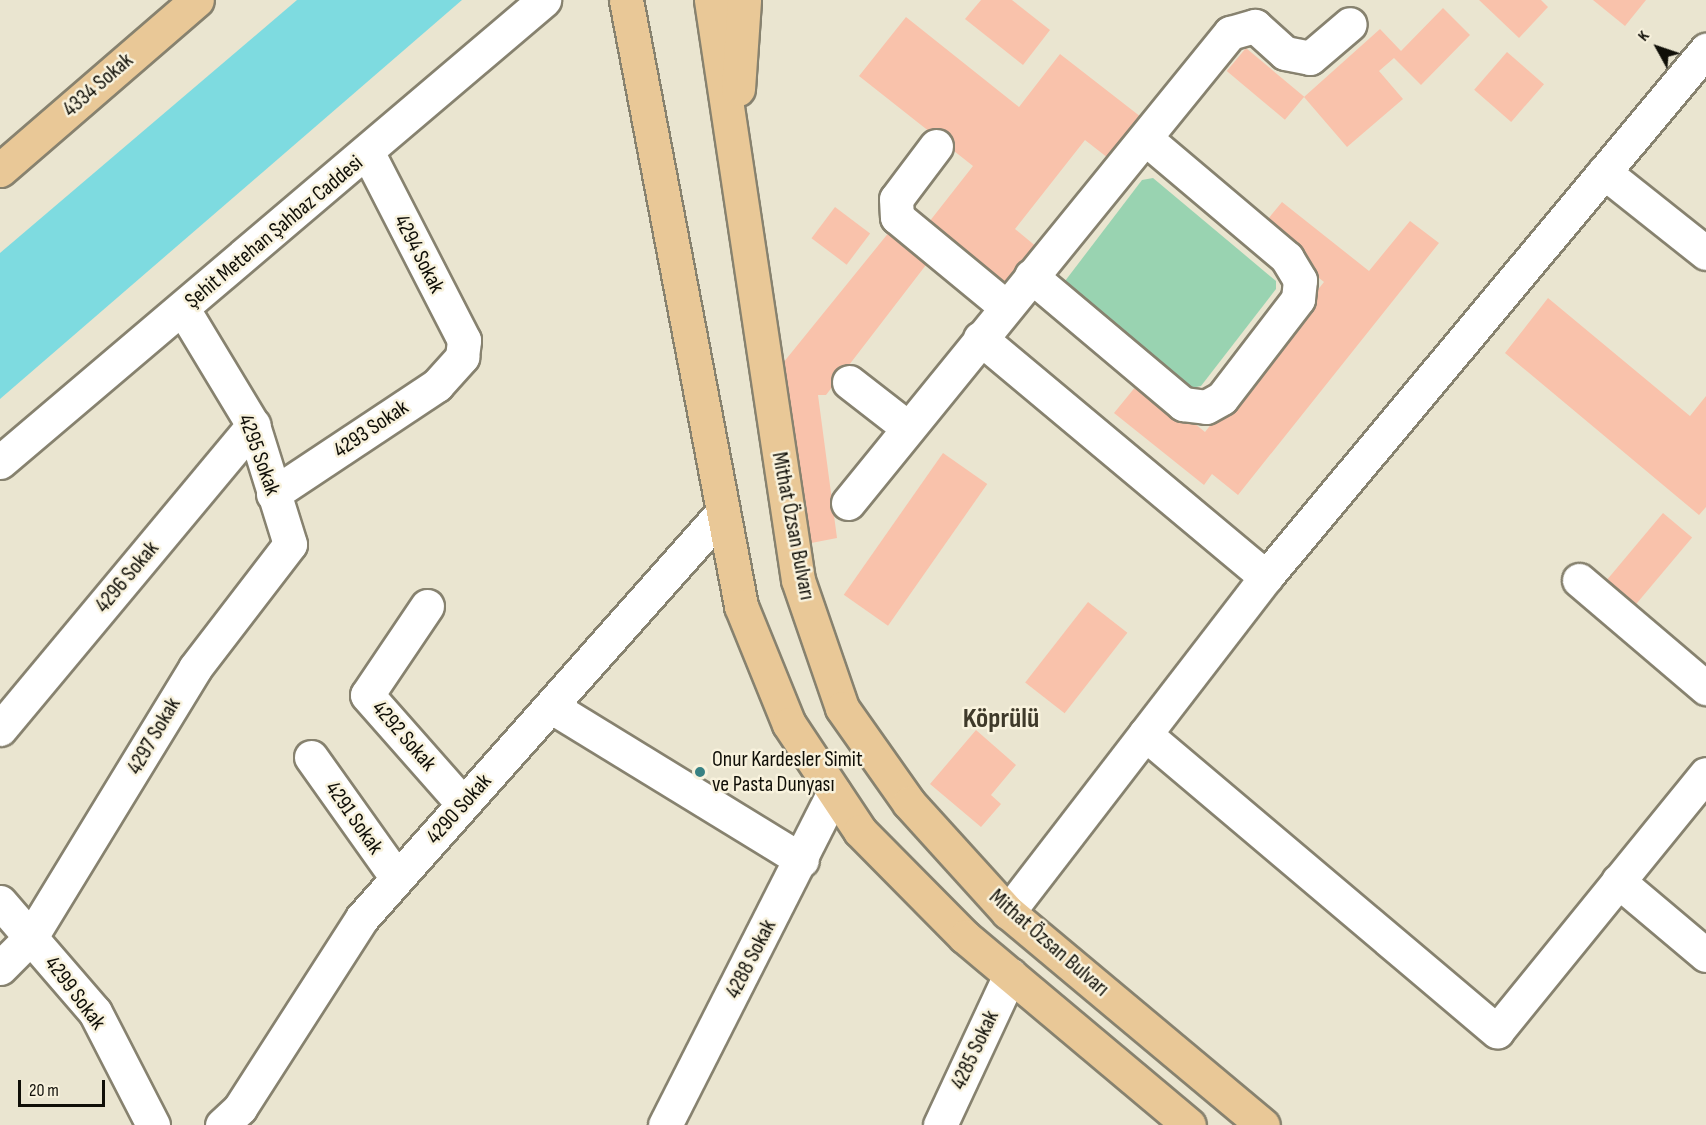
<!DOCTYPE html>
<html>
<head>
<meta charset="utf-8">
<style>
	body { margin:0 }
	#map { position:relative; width:1706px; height:1125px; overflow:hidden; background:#eae5d0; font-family:"Sofia Sans Condensed",sans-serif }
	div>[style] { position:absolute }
	.green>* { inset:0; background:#99d3b1 }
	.water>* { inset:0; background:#7edbe0 }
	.building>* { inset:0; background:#f9c2ab; transform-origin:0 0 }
	.roads { filter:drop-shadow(2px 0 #87826f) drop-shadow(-2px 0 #87826f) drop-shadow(0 2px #87826f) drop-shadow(0 -2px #87826f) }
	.minor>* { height:33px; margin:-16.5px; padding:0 16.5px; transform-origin:16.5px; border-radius:16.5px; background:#fff }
	.major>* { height:33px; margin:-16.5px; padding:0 16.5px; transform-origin:16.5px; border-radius:16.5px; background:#e9c897 }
	.dots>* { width:16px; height:16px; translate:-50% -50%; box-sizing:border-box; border:3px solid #f8f2dd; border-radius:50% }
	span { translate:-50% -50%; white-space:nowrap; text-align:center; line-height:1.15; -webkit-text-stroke:5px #f8f2dd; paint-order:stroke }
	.street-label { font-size:22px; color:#100f08 }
	.poi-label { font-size:22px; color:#100f08 }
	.left { translate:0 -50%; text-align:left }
	.district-label { font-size:28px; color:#3f3a2a; font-weight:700 }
	.north { position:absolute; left:1628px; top:18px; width:60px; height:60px; -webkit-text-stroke:4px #f8f2dd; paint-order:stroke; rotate:310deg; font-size:16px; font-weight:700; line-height:24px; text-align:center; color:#100f08 }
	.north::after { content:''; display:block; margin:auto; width:21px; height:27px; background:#100f08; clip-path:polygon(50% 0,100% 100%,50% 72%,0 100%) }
	.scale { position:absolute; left:18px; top:1080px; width:87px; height:27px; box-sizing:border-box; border:3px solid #100f08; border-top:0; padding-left:8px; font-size:18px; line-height:21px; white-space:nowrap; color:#100f08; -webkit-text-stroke:4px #f8f2dd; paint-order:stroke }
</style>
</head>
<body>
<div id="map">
	<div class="green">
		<i style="clip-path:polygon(1153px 178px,1276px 281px,1276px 289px,1201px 386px,1191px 388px,1182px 389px,1062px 285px,1142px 180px)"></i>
	</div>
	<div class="water">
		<i style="clip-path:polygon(297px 0,462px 0,0 399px,0 253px)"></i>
	</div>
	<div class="building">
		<i style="clip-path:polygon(981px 0,1012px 0,1050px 30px,1023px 65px,965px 19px)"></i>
		<i style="clip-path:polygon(1479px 0,1541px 0,1548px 7px,1519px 38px)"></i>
		<i style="clip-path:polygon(1593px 0,1646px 0,1625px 26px)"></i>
		<i style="clip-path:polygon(1443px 8px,1470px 35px,1421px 85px,1394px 58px,1379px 71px,1403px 99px,1347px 147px,1304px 97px,1380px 29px,1401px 51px)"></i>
		<i style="clip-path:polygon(906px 17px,1019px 107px,1060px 54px,1141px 117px,1108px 158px,1085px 140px,1015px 229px,1038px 248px,1002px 294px,922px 231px,973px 166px,859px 76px)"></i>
		<i style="left:1246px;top:48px;width:76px;height:30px;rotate:40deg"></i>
		<i style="left:1507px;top:52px;width:49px;height:50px;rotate:41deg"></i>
		<i style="clip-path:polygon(1282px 202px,1369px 271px,1410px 221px,1439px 243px,1238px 495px,1212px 474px,1204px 485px,1114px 413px,1141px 380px,1205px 432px,1324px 282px,1259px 230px)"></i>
		<i style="left:835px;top:207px;width:44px;height:39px;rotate:37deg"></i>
		<i style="clip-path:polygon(890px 231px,929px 261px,826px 395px,818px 395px,837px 538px,806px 544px,783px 363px)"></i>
		<i style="clip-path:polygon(1548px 298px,1690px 416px,1706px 396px,1706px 507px,1699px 515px,1505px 353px)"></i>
		<i style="left:943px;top:453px;width:54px;height:173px;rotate:35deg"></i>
		<i style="left:1663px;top:513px;width:38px;height:87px;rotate:40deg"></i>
		<i style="left:1088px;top:602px;width:50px;height:102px;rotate:38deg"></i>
		<i style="clip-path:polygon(976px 730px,1016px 765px,991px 795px,1001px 804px,981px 827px,930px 784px)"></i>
	</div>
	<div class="roads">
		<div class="minor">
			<i style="left:936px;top:146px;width:66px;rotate:127deg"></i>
			<i style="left:896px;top:199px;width:18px;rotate:87deg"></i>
			<i style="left:897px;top:217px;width:141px;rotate:39.5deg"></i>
			<i style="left:1604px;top:172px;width:130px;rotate:38.5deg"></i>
			<i style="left:1031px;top:276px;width:199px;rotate:40.1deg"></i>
			<i style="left:1183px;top:404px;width:23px;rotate:7deg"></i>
			<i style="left:1206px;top:407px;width:18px;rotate:-29deg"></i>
			<i style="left:1222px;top:398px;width:125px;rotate:-52.5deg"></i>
			<i style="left:1298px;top:299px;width:19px;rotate:-84deg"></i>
			<i style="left:1300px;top:280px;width:26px;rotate:-121deg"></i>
			<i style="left:1287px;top:258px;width:185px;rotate:-139.8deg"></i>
			<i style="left:980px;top:338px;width:373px;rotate:39.9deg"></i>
			<i style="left:849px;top:382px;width:75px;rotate:37.9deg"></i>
			<i style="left:0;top:462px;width:714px;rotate:-40.34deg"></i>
			<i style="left:273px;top:494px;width:197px;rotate:-33.6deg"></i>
			<i style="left:437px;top:385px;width:38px;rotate:-48deg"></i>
			<i style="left:462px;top:357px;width:17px;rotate:-83deg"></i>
			<i style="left:464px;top:340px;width:210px;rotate:-117.2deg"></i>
			<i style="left:848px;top:503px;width:606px;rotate:-50.9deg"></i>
			<i style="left:1230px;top:33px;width:26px;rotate:-16deg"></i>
			<i style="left:1255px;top:26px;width:40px;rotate:42deg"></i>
			<i style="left:1285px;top:53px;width:25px;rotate:11deg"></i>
			<i style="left:1310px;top:58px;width:52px;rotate:-40.4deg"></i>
			<i style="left:1579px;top:580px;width:167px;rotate:40.4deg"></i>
			<i style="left:427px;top:606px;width:107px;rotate:124deg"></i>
			<i style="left:367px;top:695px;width:145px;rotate:48.6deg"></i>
			<i style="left:552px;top:707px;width:293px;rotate:31.5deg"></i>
			<i style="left:0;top:729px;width:396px;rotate:-50.2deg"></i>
			<i style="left:1145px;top:734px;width:461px;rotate:40.2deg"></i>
			<i style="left:1497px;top:1031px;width:331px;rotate:-50.9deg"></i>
			<i style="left:311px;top:757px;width:148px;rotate:54.6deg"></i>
			<i style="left:1618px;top:881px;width:115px;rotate:40.1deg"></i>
			<i style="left:0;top:902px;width:145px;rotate:49.2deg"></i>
			<i style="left:95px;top:1012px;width:127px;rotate:62.8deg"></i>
			<i style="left:1008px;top:912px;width:423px;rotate:-52.4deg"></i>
			<i style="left:1266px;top:577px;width:687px;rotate:-50.14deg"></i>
			<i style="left:0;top:968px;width:44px;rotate:-45deg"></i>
			<i style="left:31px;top:937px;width:315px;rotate:-58.6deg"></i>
			<i style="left:195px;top:668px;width:156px;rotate:-52.5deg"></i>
			<i style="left:290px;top:544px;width:125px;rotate:-107.3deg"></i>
			<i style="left:253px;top:425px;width:135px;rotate:-121.1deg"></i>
			<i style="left:222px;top:1125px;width:25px;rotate:-43deg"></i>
			<i style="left:240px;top:1108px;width:226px;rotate:-57.3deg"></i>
			<i style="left:362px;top:918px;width:542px;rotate:-48.37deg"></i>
			<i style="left:665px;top:1125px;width:373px;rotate:-63.1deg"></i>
			<i style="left:940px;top:1125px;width:166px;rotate:-65deg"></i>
		</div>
		<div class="major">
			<i style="left:626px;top:0;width:617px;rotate:79.25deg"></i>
			<i style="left:741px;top:606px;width:127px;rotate:67.9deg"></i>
			<i style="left:789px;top:724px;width:128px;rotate:56.4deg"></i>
			<i style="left:860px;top:831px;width:149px;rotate:45.3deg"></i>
			<i style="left:965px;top:937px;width:292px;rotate:40deg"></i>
			<i style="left:711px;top:0;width:586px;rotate:81.47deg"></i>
			<i style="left:798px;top:580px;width:135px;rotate:71deg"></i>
			<i style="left:842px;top:708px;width:116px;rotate:54.8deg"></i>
			<i style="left:909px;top:803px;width:147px;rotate:47.8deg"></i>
			<i style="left:1008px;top:912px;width:332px;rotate:39.9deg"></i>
			<i style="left:738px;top:89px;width:89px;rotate:-86.1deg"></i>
			<i style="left:0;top:170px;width:260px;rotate:-40.8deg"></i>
		</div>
	</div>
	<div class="dots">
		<i style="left:700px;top:772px;background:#388183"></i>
	</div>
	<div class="street-label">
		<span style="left:98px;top:85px;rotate:-41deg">4334 Sokak</span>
		<span style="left:274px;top:232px;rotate:-40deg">Şehit Metehan Şahbaz Caddesi</span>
		<span style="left:419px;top:254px;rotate:63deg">4294 Sokak</span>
		<span style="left:371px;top:429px;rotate:-34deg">4293 Sokak</span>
		<span style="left:259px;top:455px;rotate:70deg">4295 Sokak</span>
		<span style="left:793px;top:526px;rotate:79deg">Mithat Özsan Bulvarı</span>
		<span style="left:127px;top:577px;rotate:-50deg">4296 Sokak</span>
		<span style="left:154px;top:736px;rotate:-60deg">4297 Sokak</span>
		<span style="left:404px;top:736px;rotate:49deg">4292 Sokak</span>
		<span style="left:459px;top:809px;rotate:-48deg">4290 Sokak</span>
		<span style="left:354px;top:818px;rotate:55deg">4291 Sokak</span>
		<span style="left:1049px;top:943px;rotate:41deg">Mithat Özsan Bulvarı</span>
		<span style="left:751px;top:959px;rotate:-63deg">4288 Sokak</span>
		<span style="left:75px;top:993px;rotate:53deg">4299 Sokak</span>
		<span style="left:975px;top:1050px;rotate:-65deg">4285 Sokak</span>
	</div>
	<div class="poi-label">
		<span class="left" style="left:712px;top:772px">Onur Kardesler Simit<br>ve Pasta Dunyası</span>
	</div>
	<div class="district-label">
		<span style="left:1001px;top:719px">Köprülü</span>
	</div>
	<div class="north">K</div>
	<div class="scale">20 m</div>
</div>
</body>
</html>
